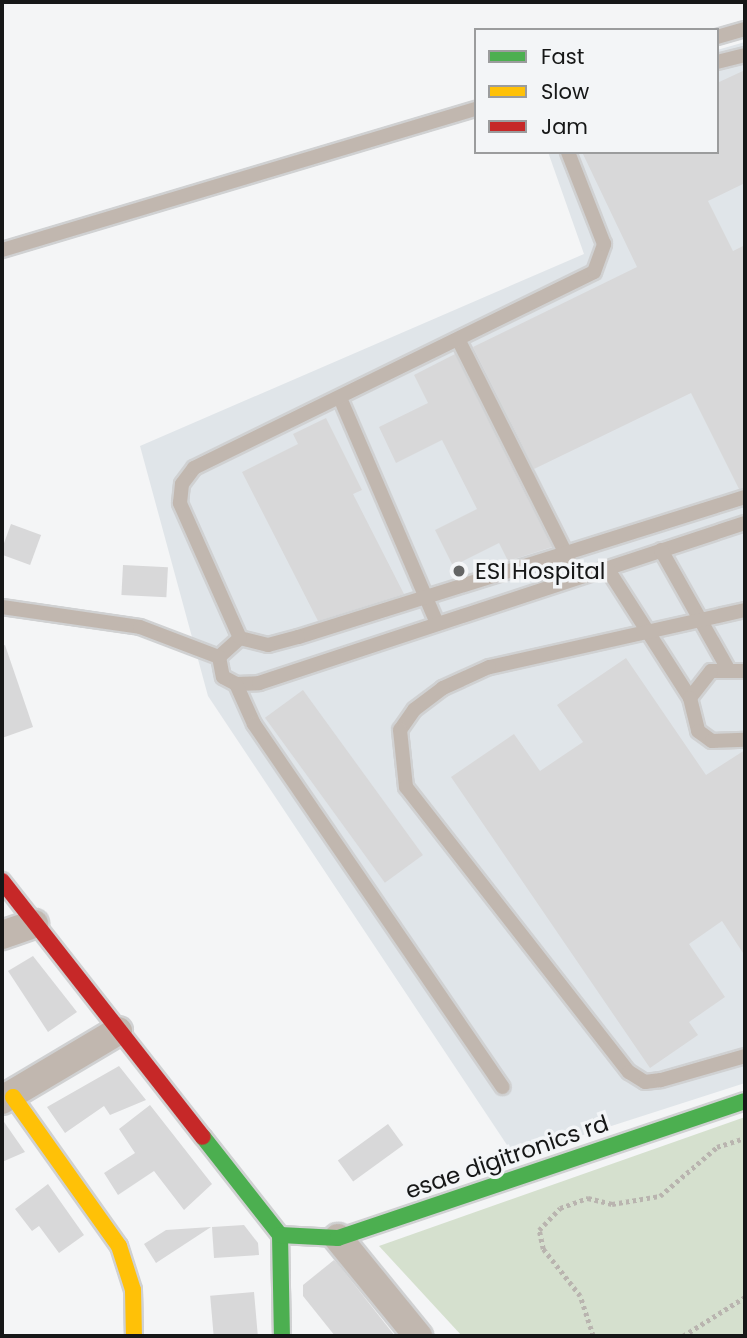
<!DOCTYPE html>
<html>
<head>
<meta charset="utf-8">
<style>
	body { margin:0 }
	#map { position:relative; width:747px; height:1338px; overflow:hidden; background:#f4f5f6; font-family:Poppins,sans-serif }
	div>[style] { position:absolute }
	.built>* { inset:0; background:#e0e5e9 }
	.green>* { inset:0; background:#d5e0ce }
	.building>* { inset:0; background:#d8d8d9; transform-origin:0 0 }
	.path>* { height:4.5px; margin-top:-2.25px; transform-origin:0; background:repeating-linear-gradient(90deg,#b9b4af 0 3.5px,transparent 0 7px) }
	.roads { filter:drop-shadow(2px 0 #d0d1d2) drop-shadow(-2px 0 #d0d1d2) drop-shadow(0 2px #d0d1d2) drop-shadow(0 -2px #d0d1d2) }
	.lane>* { height:14px; margin:-7px; padding:0 7px; transform-origin:7px; border-radius:7px; background:#c1b7af }
	.street>* { height:28px; margin:-14px; padding:0 14px; transform-origin:14px; border-radius:14px; background:#c1b7af }
	.fast>* { height:16px; margin:-8px; padding:0 8px; transform-origin:8px; border-radius:8px; background:#4caf50 }
	.slow>* { height:16px; margin:-8px; padding:0 8px; transform-origin:8px; border-radius:8px; background:#ffc107 }
	.jam>* { height:16px; margin:-8px; padding:0 8px; transform-origin:8px; border-radius:8px; background:#c62828 }
	.dots>* { width:19px; height:19px; translate:-50% -50%; box-sizing:border-box; border:4px solid #f3f5f7; border-radius:50% }
	span { translate:-50% -50%; white-space:nowrap; text-align:center; line-height:1.15; -webkit-text-stroke:7px #f3f5f7; paint-order:stroke }
	.poi-label { font-size:23px; color:#161717 }
	.left { translate:0 -50%; text-align:left }
	.street-label { font-size:23px; color:#161717 }
	.frame { position:absolute; inset:0; border:4px solid #161717; pointer-events:none }
	.legend { position:absolute; left:474px; top:28px; width:245px; height:126px; box-sizing:border-box; background:#f3f5f7; border:2px solid #9b9c9d; margin:0; padding:9px 12px; list-style:none; font-size:21px; color:#161717 }
	.legend li { display:flex; align-items:center; gap:14px; height:35px }
	.legend b { width:35px; border:2px solid #9b9c9d }
</style>
</head>
<body>
<div id="map">
	<div class="built">
		<i style="clip-path:polygon(745px 42px,745px 1083px,515px 1157px,208px 696px,140px 446px,584px 254px,548px 152px,717px 152px,717px 50px)"></i>
	</div>
	<div class="green">
		<i style="clip-path:polygon(745px 1117px,745px 1336px,462px 1336px,379px 1246px)"></i>
	</div>
	<div class="building">
		<i style="clip-path:polygon(745px 70px,745px 183px,708px 201px,733px 251px,745px 245px,745px 488px,739px 489px,691px 393px,534px 469px,473px 347px,637px 267px,582px 152px,717px 152px,717px 83px)"></i>
		<i style="clip-path:polygon(455px 354px,552px 547px,508px 561px,499px 543px,453px 566px,435px 530px,477px 509px,442px 440px,396px 463px,379px 427px,428px 403px,414px 375px)"></i>
		<i style="clip-path:polygon(326px 418px,362px 490px,353px 494px,404px 594px,318px 621px,242px 472px,298px 444px,293px 434px)"></i>
		<i style="left:11px;top:524px;width:32px;height:32px;rotate:20deg"></i>
		<i style="left:123px;top:565px;width:45px;height:30px;rotate:3deg"></i>
		<i style="clip-path:polygon(5px 645px,33px 727px,2px 738px,2px 646px)"></i>
		<i style="clip-path:polygon(626px 658px,706px 775px,745px 750px,745px 956px,722px 921px,689px 944px,725px 997px,689px 1022px,698px 1035px,650px 1068px,451px 777px,514px 734px,540px 771px,583px 742px,557px 705px)"></i>
		<i style="left:303px;top:690px;width:204px;height:47px;rotate:54deg"></i>
		<i style="clip-path:polygon(33px 956px,77px 1012px,48px 1032px,8px 971px)"></i>
		<i style="clip-path:polygon(119px 1066px,146px 1100px,110px 1115px,104px 1106px,65px 1133px,47px 1107px)"></i>
		<i style="clip-path:polygon(150px 1105px,212px 1184px,184px 1210px,154px 1171px,118px 1195px,104px 1173px,135px 1153px,119px 1129px)"></i>
		<i style="clip-path:polygon(2px 1119px,25px 1152px,2px 1162px)"></i>
		<i style="left:388px;top:1124px;width:26px;height:62px;rotate:54deg"></i>
		<i style="clip-path:polygon(48px 1184px,84px 1235px,59px 1253px,39px 1226px,32px 1231px,15px 1209px)"></i>
		<i style="clip-path:polygon(244px 1225px,258px 1243px,259px 1255px,214px 1258px,212px 1227px)"></i>
		<i style="clip-path:polygon(211px 1227px,156px 1263px,144px 1244px,166px 1230px)"></i>
		<i style="clip-path:polygon(334px 1260px,338px 1264px,395px 1336px,335px 1336px,303px 1296px,303px 1285px)"></i>
		<i style="left:254px;top:1292px;width:44px;height:44px;rotate:85deg"></i>
	</div>
	<div class="path">
		<i style="left:593px;top:1336px;width:42px;rotate:-108deg"></i>
		<i style="left:580px;top:1296px;width:60px;rotate:-128.2deg"></i>
		<i style="left:543px;top:1249px;width:19px;rotate:-102deg"></i>
		<i style="left:539px;top:1230px;width:30px;rotate:-46deg"></i>
		<i style="left:560px;top:1208px;width:30px;rotate:-20deg"></i>
		<i style="left:588px;top:1198px;width:25px;rotate:14deg"></i>
		<i style="left:612px;top:1204px;width:49px;rotate:-9.5deg"></i>
		<i style="left:660px;top:1196px;width:75px;rotate:-40.7deg"></i>
		<i style="left:717px;top:1147px;width:29px;rotate:-18deg"></i>
		<i style="left:683px;top:1336px;width:73px;rotate:-32.2deg"></i>
	</div>
	<div class="roads">
		<div class="lane">
			<i style="left:717px;top:37px;width:29px;rotate:-16deg"></i>
			<i style="left:717px;top:62px;width:29px;rotate:-14deg"></i>
			<i style="left:2px;top:250px;width:495px;rotate:-16.6deg"></i>
			<i style="left:459px;top:341px;width:243px;rotate:63.3deg"></i>
			<i style="left:340px;top:398px;width:245px;rotate:66.7deg"></i>
			<i style="left:745px;top:497px;width:468px;rotate:162.6deg"></i>
			<i style="left:298px;top:637px;width:31px;rotate:165deg"></i>
			<i style="left:268px;top:645px;width:29px;rotate:-166deg"></i>
			<i style="left:240px;top:638px;width:28px;rotate:138deg"></i>
			<i style="left:219px;top:657px;width:20px;rotate:79deg"></i>
			<i style="left:223px;top:677px;width:15px;rotate:28deg"></i>
			<i style="left:236px;top:684px;width:23px;rotate:-2deg"></i>
			<i style="left:259px;top:683px;width:512px;rotate:-18.22deg"></i>
			<i style="left:661px;top:550px;width:134px;rotate:60.6deg"></i>
			<i style="left:607px;top:568px;width:154px;rotate:57.4deg"></i>
			<i style="left:2px;top:607px;width:139px;rotate:8.2deg"></i>
			<i style="left:140px;top:627px;width:85px;rotate:20.8deg"></i>
			<i style="left:745px;top:610px;width:262px;rotate:167.4deg"></i>
			<i style="left:489px;top:667px;width:51px;rotate:155.5deg"></i>
			<i style="left:443px;top:688px;width:36px;rotate:143deg"></i>
			<i style="left:414px;top:710px;width:24px;rotate:125deg"></i>
			<i style="left:400px;top:730px;width:57px;rotate:84deg"></i>
			<i style="left:406px;top:787px;width:362px;rotate:52deg"></i>
			<i style="left:629px;top:1072px;width:19px;rotate:32deg"></i>
			<i style="left:645px;top:1082px;width:16px;rotate:-7deg"></i>
			<i style="left:661px;top:1080px;width:87px;rotate:-15.9deg"></i>
			<i style="left:240px;top:638px;width:148px;rotate:-114deg"></i>
			<i style="left:180px;top:503px;width:19px;rotate:-84deg"></i>
			<i style="left:182px;top:484px;width:20px;rotate:-53deg"></i>
			<i style="left:194px;top:468px;width:445px;rotate:-26.1deg"></i>
			<i style="left:594px;top:272px;width:30px;rotate:-70deg"></i>
			<i style="left:604px;top:244px;width:99px;rotate:-111.4deg"></i>
			<i style="left:745px;top:671px;width:34px;rotate:180deg"></i>
			<i style="left:711px;top:671px;width:34px;rotate:128deg"></i>
			<i style="left:690px;top:698px;width:34px;rotate:76deg"></i>
			<i style="left:698px;top:731px;width:17px;rotate:36deg"></i>
			<i style="left:712px;top:741px;width:33px;rotate:-2deg"></i>
			<i style="left:236px;top:684px;width:44px;rotate:65.8deg"></i>
			<i style="left:254px;top:724px;width:440px;rotate:55.6deg"></i>
		</div>
		<div class="street">
			<i style="left:2px;top:935px;width:34px;rotate:-19deg"></i>
			<i style="left:2px;top:1100px;width:135px;rotate:-30.7deg"></i>
			<i style="left:338px;top:1238px;width:127px;rotate:50.8deg"></i>
		</div>
		<div class="fast">
			<i style="left:203px;top:1137px;width:125px;rotate:51.8deg"></i>
			<i style="left:280px;top:1235px;width:101px;rotate:88.9deg"></i>
			<i style="left:280px;top:1235px;width:58px;rotate:3deg"></i>
			<i style="left:338px;top:1238px;width:429px;rotate:-18.6deg"></i>
		</div>
		<div class="slow">
			<i style="left:13px;top:1097px;width:183px;rotate:54.6deg"></i>
			<i style="left:119px;top:1246px;width:46px;rotate:72.3deg"></i>
			<i style="left:133px;top:1290px;width:46px;rotate:88.8deg"></i>
		</div>
		<div class="jam">
			<i style="left:2px;top:881px;width:325px;rotate:51.9deg"></i>
		</div>
	</div>
	<div class="dots">
		<i style="left:459px;top:571px;background:#646565"></i>
	</div>
	<div class="poi-label">
		<span class="left" style="left:475px;top:571px">ESI Hospital</span>
	</div>
	<div class="street-label">
		<span style="left:507px;top:1157px;rotate:-19deg">esae digitronics rd</span>
	</div>
	<div class="frame"></div>
	<ul class="legend">
	<li><b style="height:9px;background:#4caf50"></b>Fast</li>
	<li><b style="height:9px;background:#ffc107"></b>Slow</li>
	<li><b style="height:9px;background:#c62828"></b>Jam</li>
	</ul>
</div>
</body>
</html>
